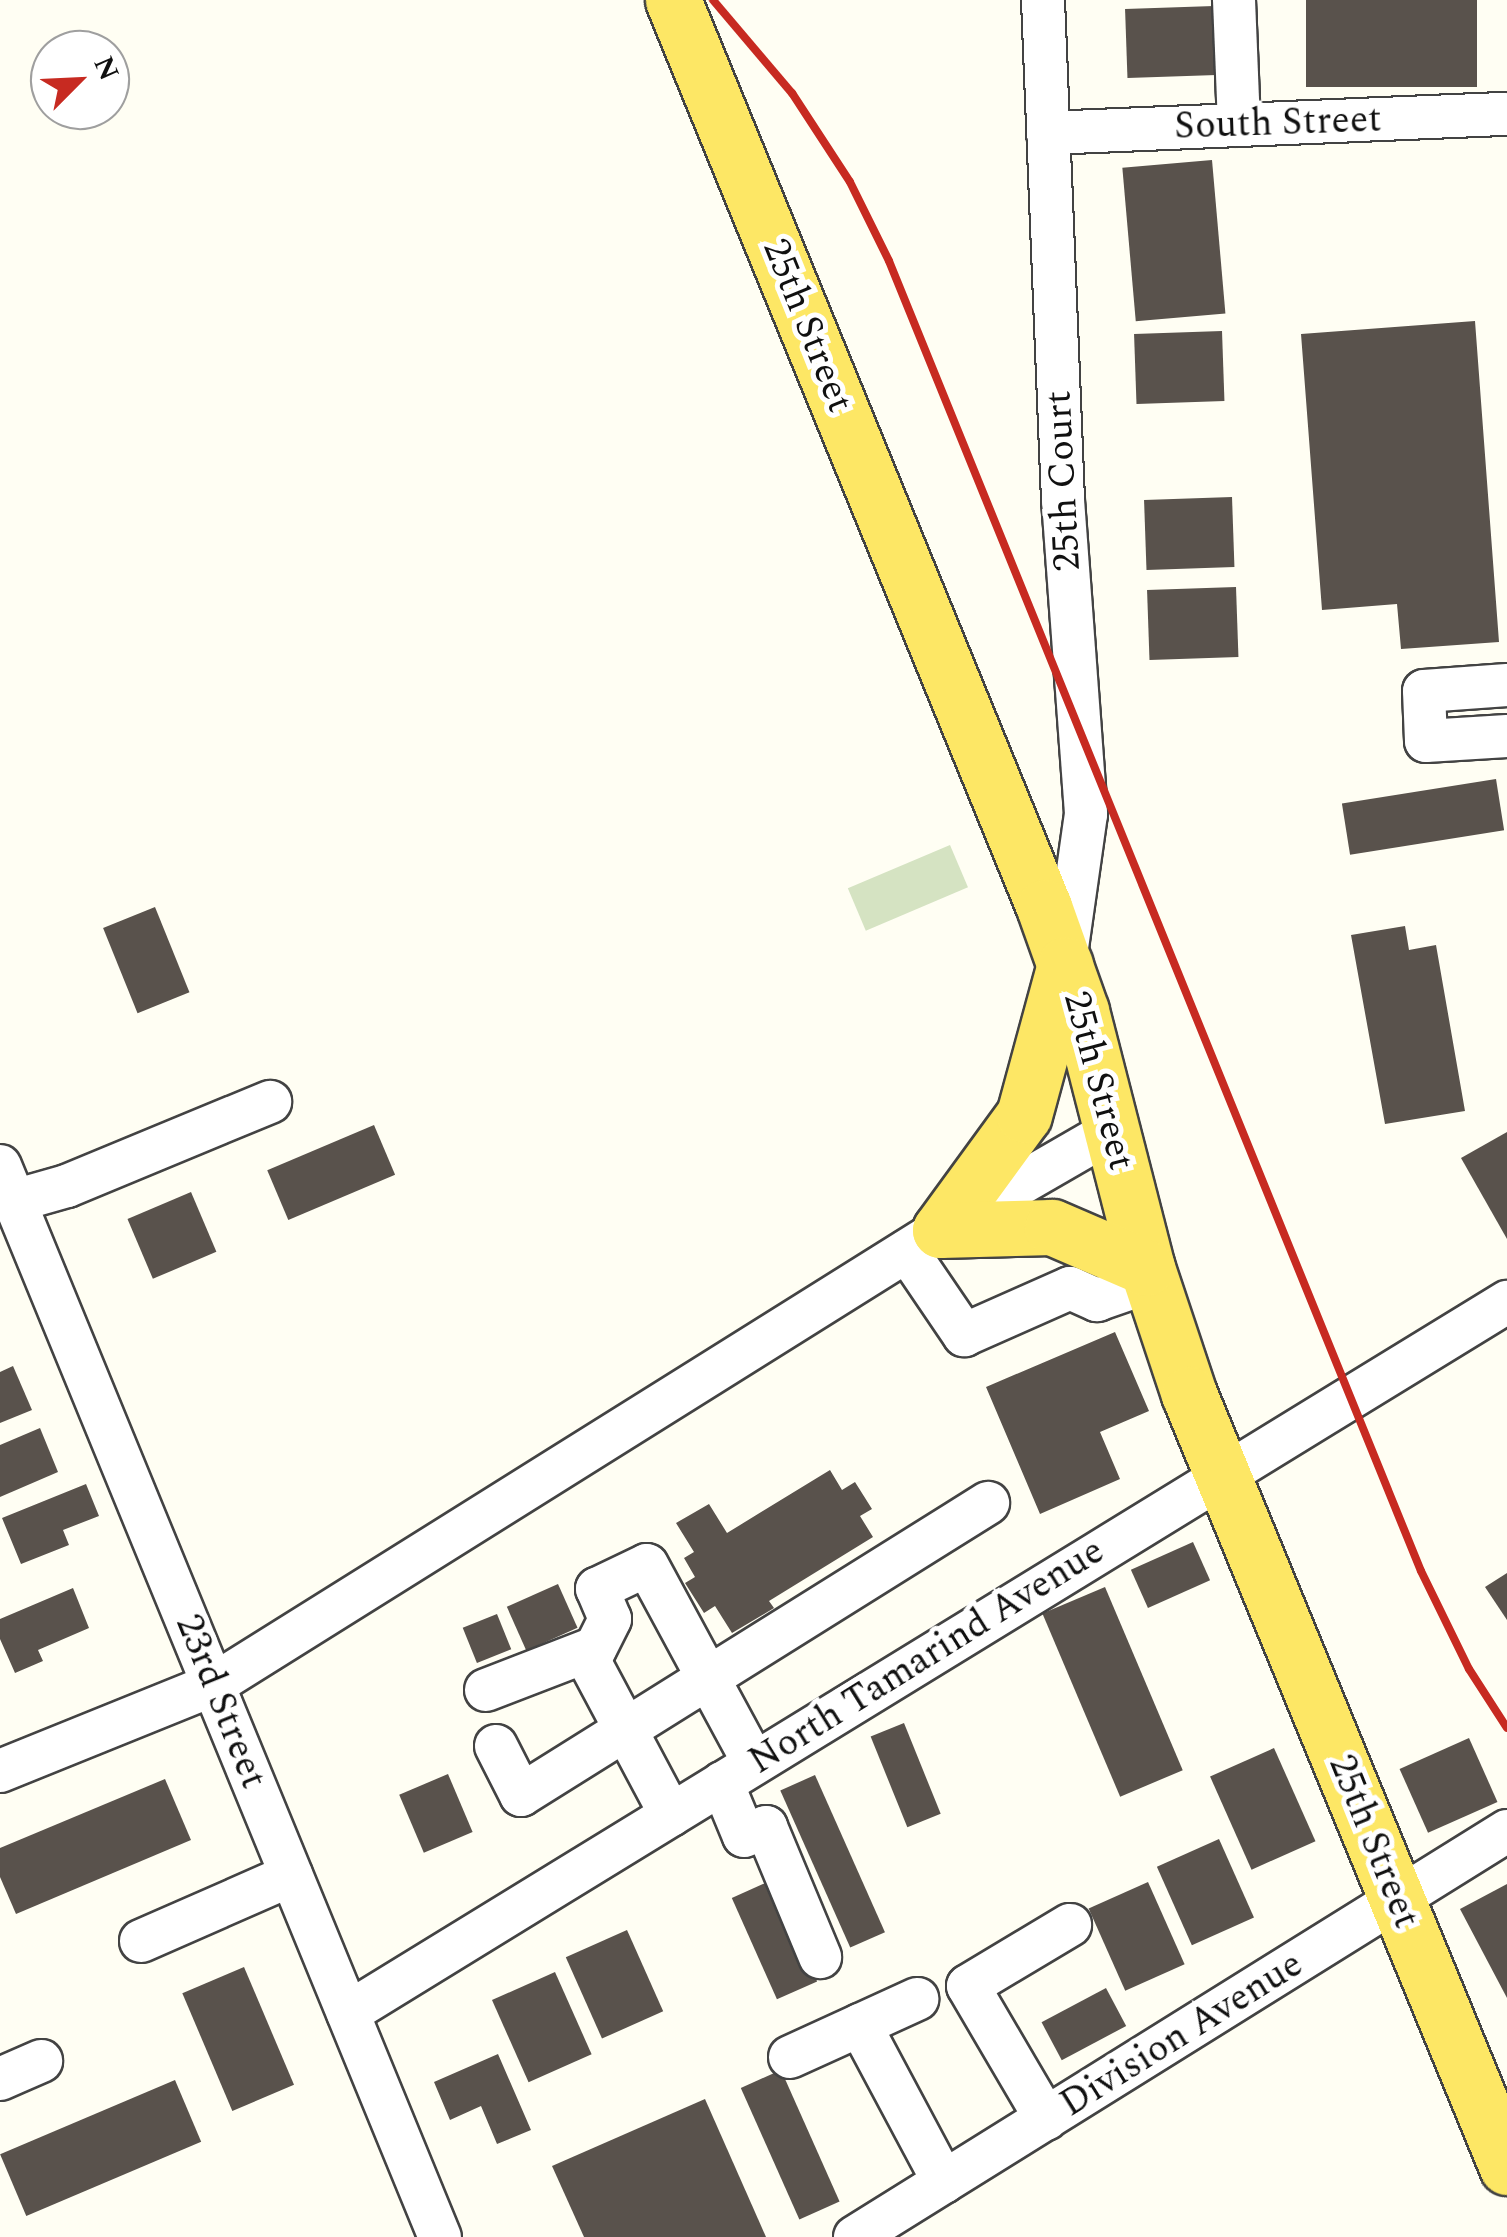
<!DOCTYPE html>
<html>
<head>
<meta charset="utf-8">
<style>
	body { margin:0 }
	#map { position:relative; width:1507px; height:2237px; overflow:hidden; background:#fffef3; font-family:Spectral,serif }
	div>[style] { position:absolute }
	.cemetery>* { inset:0; background:#d5e3c2; transform-origin:0 0 }
	.building>* { inset:0; background:#59524c; transform-origin:0 0 }
	.roads { filter:drop-shadow(2px 0 #434343) drop-shadow(-2px 0 #434343) drop-shadow(0 2px #434343) drop-shadow(0 -2px #434343) }
	.minor>* { height:42px; margin:-21px; padding:0 21px; transform-origin:21px; border-radius:21px; background:#fff }
	.major>* { height:55px; margin:-27.5px; padding:0 27.5px; transform-origin:27.5px; border-radius:27.5px; background:#fde765 }
	.rail>* { height:8px; margin:-4px; padding:0 4px; transform-origin:4px; border-radius:4px; background:#c72a21 }
	span { translate:-50% -50%; white-space:nowrap; text-align:center; line-height:1.15; -webkit-text-stroke:10px #fff; paint-order:stroke }
	.street-label { font-size:38px; color:#101010 }
	.north { position:absolute; left:30px; top:30px; width:100px; height:100px; box-sizing:border-box; background:#fff; border:2px solid #9f9f9f; border-radius:50%; rotate:66deg; font-size:28px; font-weight:700; line-height:40px; text-align:center; color:#101010 }
	.north::after { content:''; display:block; margin:auto; width:35px; height:45px; background:#c72a21; clip-path:polygon(50% 0,100% 100%,50% 72%,0 100%) }
</style>
</head>
<body>
<div id="map">
	<div class="cemetery">
		<i style="left:950px;top:845px;width:46px;height:111px;rotate:67deg"></i>
	</div>
	<div class="building">
		<i style="left:1306px;top:0;width:171px;height:87px"></i>
		<i style="left:1214px;top:6px;width:69px;height:89px;rotate:88deg"></i>
		<i style="left:1212px;top:160px;width:154px;height:90px;rotate:85deg"></i>
		<i style="clip-path:polygon(1475px 321px,1499px 642px,1401px 649px,1397px 604px,1322px 610px,1301px 334px)"></i>
		<i style="left:1222px;top:331px;width:70px;height:88px;rotate:88deg"></i>
		<i style="left:1232px;top:497px;width:70px;height:88px;rotate:88deg"></i>
		<i style="left:1236px;top:587px;width:70px;height:89px;rotate:88deg"></i>
		<i style="left:1496px;top:779px;width:52px;height:156px;rotate:81deg"></i>
		<i style="left:155px;top:907px;width:92px;height:56px;rotate:68deg"></i>
		<i style="clip-path:polygon(1405px 926px,1409px 950px,1436px 945px,1465px 1111px,1385px 1124px,1351px 935px)"></i>
		<i style="left:374px;top:1125px;width:54px;height:116px;rotate:67deg"></i>
		<i style="clip-path:polygon(1507px 1132px,1507px 1239px,1461px 1158px)"></i>
		<i style="left:191px;top:1192px;width:65px;height:69px;rotate:67deg"></i>
		<i style="clip-path:polygon(1115px 1332px,1149px 1411px,1100px 1432px,1120px 1479px,1040px 1514px,986px 1387px)"></i>
		<i style="clip-path:polygon(13px 1366px,32px 1410px,0 1423px,0 1372px)"></i>
		<i style="clip-path:polygon(40px 1428px,58px 1472px,0 1497px,0 1445px)"></i>
		<i style="clip-path:polygon(830px 1470px,842px 1490px,855px 1482px,872px 1509px,860px 1516px,873px 1537px,769px 1601px,774px 1608px,732px 1633px,715px 1606px,704px 1613px,685px 1583px,695px 1577px,684px 1558px,694px 1552px,676px 1523px,709px 1504px,727px 1533px)"></i>
		<i style="clip-path:polygon(86px 1484px,99px 1516px,63px 1530px,69px 1545px,21px 1564px,2px 1518px)"></i>
		<i style="left:1193px;top:1542px;width:42px;height:68px;rotate:66deg"></i>
		<i style="clip-path:polygon(1507px 1573px,1507px 1620px,1485px 1587px)"></i>
		<i style="left:558px;top:1584px;width:48px;height:56px;rotate:66deg"></i>
		<i style="left:1105px;top:1587px;width:199px;height:68px;rotate:67deg"></i>
		<i style="clip-path:polygon(73px 1588px,89px 1628px,38px 1650px,43px 1661px,15px 1673px,0 1639px,0 1619px)"></i>
		<i style="left:497px;top:1614px;width:38px;height:37px;rotate:68deg"></i>
		<i style="left:904px;top:1723px;width:98px;height:36px;rotate:68deg"></i>
		<i style="left:1469px;top:1738px;width:70px;height:76px;rotate:66deg"></i>
		<i style="left:1274px;top:1748px;width:102px;height:70px;rotate:66deg"></i>
		<i style="left:448px;top:1774px;width:63px;height:53px;rotate:67deg"></i>
		<i style="left:815px;top:1775px;width:172px;height:38px;rotate:66deg"></i>
		<i style="clip-path:polygon(165px 1779px,191px 1840px,16px 1914px,0 1877px,0 1848px)"></i>
		<i style="left:1219px;top:1839px;width:86px;height:68px;rotate:66deg"></i>
		<i style="left:772px;top:1880px;width:111px;height:44px;rotate:66deg"></i>
		<i style="left:1148px;top:1882px;width:90px;height:65px;rotate:66deg"></i>
		<i style="clip-path:polygon(1507px 1884px,1507px 1998px,1460px 1909px)"></i>
		<i style="left:627px;top:1930px;width:89px;height:67px;rotate:66deg"></i>
		<i style="left:244px;top:1967px;width:128px;height:67px;rotate:67deg"></i>
		<i style="left:555px;top:1972px;width:90px;height:69px;rotate:66deg"></i>
		<i style="left:1106px;top:1988px;width:43px;height:73px;rotate:62deg"></i>
		<i style="clip-path:polygon(498px 2054px,531px 2130px,497px 2144px,481px 2106px,450px 2120px,434px 2082px)"></i>
		<i style="left:781px;top:2070px;width:144px;height:44px;rotate:66deg"></i>
		<i style="left:175px;top:2080px;width:67px;height:190px;rotate:67deg"></i>
		<i style="clip-path:polygon(705px 2099px,766px 2237px,584px 2237px,552px 2166px)"></i>
	</div>
	<div class="roads">
		<div class="minor">
			<i style="left:1043px;top:0;width:500px;rotate:87.71deg"></i>
			<i style="left:1063px;top:500px;width:315px;rotate:85.8deg"></i>
			<i style="left:1086px;top:814px;width:148px;rotate:98.1deg"></i>
			<i style="left:1234px;top:0;width:125px;rotate:87.7deg"></i>
			<i style="left:1048px;top:133px;width:459px;rotate:-2.4deg"></i>
			<i style="left:1507px;top:685px;width:83px;rotate:175.9deg"></i>
			<i style="left:1424px;top:691px;width:50px;rotate:87.7deg"></i>
			<i style="left:1426px;top:741px;width:81px;rotate:-3.5deg"></i>
			<i style="left:0;top:1166px;width:1158px;rotate:67.67deg"></i>
			<i style="left:14px;top:1201px;width:55px;rotate:-15.8deg"></i>
			<i style="left:67px;top:1186px;width:220px;rotate:-22.5deg"></i>
			<i style="left:907px;top:1251px;width:102px;rotate:55.8deg"></i>
			<i style="left:964px;top:1335px;width:116px;rotate:-23.9deg"></i>
			<i style="left:1070px;top:1288px;width:30px;rotate:24deg"></i>
			<i style="left:1097px;top:1300px;width:58px;rotate:-19.1deg"></i>
			<i style="left:486px;top:1690px;width:117px;rotate:-21.1deg"></i>
			<i style="left:496px;top:1746px;width:55px;rotate:63deg"></i>
			<i style="left:521px;top:1795px;width:551px;rotate:-32.02deg"></i>
			<i style="left:0;top:1771px;width:230px;rotate:-22deg"></i>
			<i style="left:213px;top:1685px;width:858px;rotate:-32.04deg"></i>
			<i style="left:940px;top:1230px;width:196px;rotate:-30deg"></i>
			<i style="left:722px;top:1783px;width:57px;rotate:67.5deg"></i>
			<i style="left:744px;top:1836px;width:24px;rotate:-22deg"></i>
			<i style="left:766px;top:1827px;width:141px;rotate:67.4deg"></i>
			<i style="left:671px;top:1815px;width:174px;rotate:-118deg"></i>
			<i style="left:589px;top:1661px;width:47px;rotate:-63.4deg"></i>
			<i style="left:610px;top:1619px;width:33px;rotate:-113deg"></i>
			<i style="left:597px;top:1589px;width:55px;rotate:-25.6deg"></i>
			<i style="left:647px;top:1565px;width:225px;rotate:61.6deg"></i>
			<i style="left:141px;top:1941px;width:164px;rotate:-23.7deg"></i>
			<i style="left:348px;top:2013px;width:1360px;rotate:-31.53deg"></i>
			<i style="left:860px;top:2025px;width:178px;rotate:61.9deg"></i>
			<i style="left:790px;top:2057px;width:140px;rotate:-24.5deg"></i>
			<i style="left:0;top:2079px;width:45px;rotate:-23.7deg"></i>
			<i style="left:1046px;top:2119px;width:154px;rotate:-120.4deg"></i>
			<i style="left:968px;top:1986px;width:119px;rotate:-30.9deg"></i>
			<i style="left:855px;top:2237px;width:768px;rotate:-31.91deg"></i>
		</div>
		<div class="major">
			<i style="left:673px;top:0;width:980px;rotate:67.75deg"></i>
			<i style="left:1044px;top:907px;width:110px;rotate:70.4deg"></i>
			<i style="left:1081px;top:1011px;width:265px;rotate:75.6deg"></i>
			<i style="left:1147px;top:1268px;width:133px;rotate:71.6deg"></i>
			<i style="left:1189px;top:1394px;width:836px;rotate:67.64deg"></i>
			<i style="left:940px;top:1230px;width:142px;rotate:-53.9deg"></i>
			<i style="left:1024px;top:1115px;width:156px;rotate:-74.8deg"></i>
			<i style="left:940px;top:1230px;width:112px;rotate:-1.5deg"></i>
			<i style="left:1052px;top:1227px;width:103px;rotate:23.3deg"></i>
		</div>
	</div>
	<div class="rail">
		<i style="left:713px;top:0;width:122px;rotate:49.7deg"></i>
		<i style="left:792px;top:93px;width:106px;rotate:56.9deg"></i>
		<i style="left:850px;top:182px;width:88px;rotate:63.7deg"></i>
		<i style="left:889px;top:261px;width:1414px;rotate:67.9deg"></i>
		<i style="left:1421px;top:1571px;width:109px;rotate:63.9deg"></i>
		<i style="left:1469px;top:1669px;width:70px;rotate:57.2deg"></i>
	</div>
	<div class="street-label">
		<span style="left:1278px;top:124px;rotate:-2deg">South Street</span>
		<span style="left:807px;top:326px;rotate:68deg">25th Street</span>
		<span style="left:1064px;top:481px;rotate:-93deg">25th Court</span>
		<span style="left:1098px;top:1081px;rotate:75deg">25th Street</span>
		<span style="left:927px;top:1657px;rotate:-32deg">North Tamarind Avenue</span>
		<span style="left:220px;top:1702px;rotate:68deg">23rd Street</span>
		<span style="left:1373px;top:1842px;rotate:68deg">25th Street</span>
		<span style="left:1182px;top:2035px;rotate:-32deg">Division Avenue</span>
	</div>
	<div class="north">N</div>
</div>
</body>
</html>
